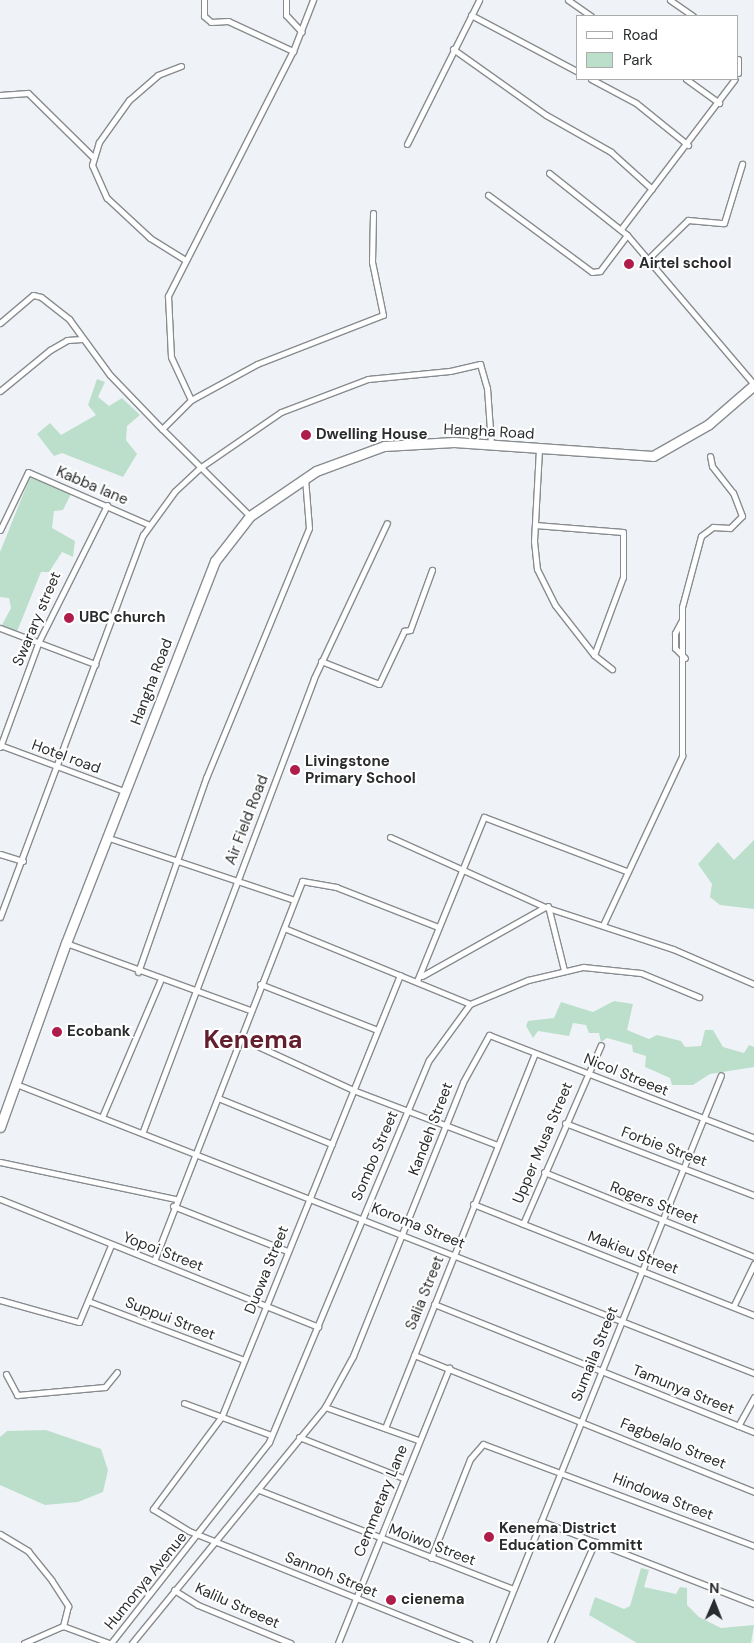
<!DOCTYPE html>
<html>
<head>
<meta charset="utf-8">
<style>
	body { margin:0 }
	#map { position:relative; width:754px; height:1643px; overflow:hidden; background:#eff3f7; font-family:"DM Sans",sans-serif }
	div>[style] { position:absolute }
	.green>* { inset:0; background:#bcdfcb }
	.roads { filter:drop-shadow(1px 0 #888c8f) drop-shadow(-1px 0 #888c8f) drop-shadow(0 1px #888c8f) drop-shadow(0 -1px #888c8f) }
	.minor>* { height:5px; margin:-2.5px; padding:0 2.5px; transform-origin:2.5px; border-radius:2.5px; background:#fff }
	.trunk>* { height:9px; margin:-4.5px; padding:0 4.5px; transform-origin:4.5px; border-radius:4.5px; background:#fff }
	.dots>* { width:14px; height:14px; translate:-50% -50%; box-sizing:border-box; border:2px solid #fff; border-radius:50% }
	span { translate:-50% -50%; white-space:nowrap; text-align:center; line-height:1.15; -webkit-text-stroke:4px #fff; paint-order:stroke }
	.poi-label { font-size:15px; color:#2a2c2d; font-weight:700 }
	.left { translate:0 -50%; text-align:left }
	.street-label { font-size:15px; color:#2a2c2d }
	.town-label { font-size:25px; color:#641f2f; font-weight:700 }
	.legend { position:absolute; left:576px; top:15px; width:162px; height:65px; box-sizing:border-box; background:#fff; border:1px solid #aaabab; margin:0; padding:6px 9px; list-style:none; font-size:15px; color:#2a2c2d }
	.legend li { display:flex; align-items:center; gap:10px; height:25px }
	.legend b { width:25px; border:1px solid #aaabab }
	.north { position:absolute; left:689px; top:1578px; width:50px; height:50px; -webkit-text-stroke:4px #fff; paint-order:stroke; rotate:1deg; font-size:14px; font-weight:700; line-height:20px; text-align:center; color:#2a2c2d }
	.north::after { content:''; display:block; margin:auto; width:18px; height:22px; background:#2a2c2d; clip-path:polygon(50% 0,100% 100%,50% 72%,0 100%) }
</style>
</head>
<body>
<div id="map">
	<div class="green">
		<i style="clip-path:polygon(97px 379px,105px 382px,98px 397px,109px 406px,122px 398px,140px 415px,127px 426px,126px 440px,137px 454px,123px 477px,62px 453px,54px 456px,37px 434px,50px 423px,61px 435px,96px 415px,88px 405px)"></i>
		<i style="clip-path:polygon(31px 475px,71px 494px,63px 510px,54px 511px,52px 528px,75px 541px,73px 557px,62px 552px,49px 572px,41px 572px,16px 634px,1px 627px,11px 608px,9px 598px,0 597px,0 552px)"></i>
		<i style="clip-path:polygon(754px 840px,754px 909px,720px 905px,710px 897px,712px 884px,698px 864px,718px 842px,734px 860px)"></i>
		<i style="clip-path:polygon(614px 1001px,633px 1004px,627px 1030px,649px 1039px,657px 1035px,681px 1041px,685px 1047px,701px 1046px,705px 1030px,713px 1030px,723px 1047px,744px 1053px,749px 1045px,754px 1047px,754px 1067px,710px 1074px,693px 1085px,672px 1085px,670px 1078px,645px 1067px,646px 1056px,633px 1052px,632px 1045px,607px 1038px,601px 1042px,599px 1033px,589px 1033px,586px 1025px,573px 1023px,569px 1036px,538px 1031px,533px 1038px,526px 1026px,528px 1021px,554px 1018px,561px 1002px,593px 1012px)"></i>
		<i style="clip-path:polygon(46px 1430px,101px 1449px,108px 1470px,103px 1492px,78px 1502px,45px 1505px,0 1485px,0 1437px,7px 1431px)"></i>
		<i style="clip-path:polygon(641px 1568px,649px 1570px,644px 1587px,676px 1594px,680px 1587px,687px 1588px,687px 1605px,699px 1617px,721px 1628px,754px 1625px,751px 1643px,637px 1643px,589px 1615px,595px 1597px,624px 1609px,630px 1606px)"></i>
	</div>
	<div class="roads">
		<div class="minor">
			<i style="left:204px;top:0;width:16px;rotate:90deg"></i>
			<i style="left:204px;top:16px;width:9px;rotate:41deg"></i>
			<i style="left:211px;top:22px;width:17px;rotate:-3deg"></i>
			<i style="left:228px;top:21px;width:72px;rotate:24.8deg"></i>
			<i style="left:286px;top:0;width:15px;rotate:90deg"></i>
			<i style="left:286px;top:15px;width:23px;rotate:47deg"></i>
			<i style="left:568px;top:0;width:28px;rotate:35deg"></i>
			<i style="left:670px;top:0;width:28px;rotate:35deg"></i>
			<i style="left:471px;top:15px;width:121px;rotate:28deg"></i>
			<i style="left:453px;top:49px;width:114px;rotate:35.4deg"></i>
			<i style="left:546px;top:115px;width:75px;rotate:29.6deg"></i>
			<i style="left:611px;top:152px;width:55px;rotate:42.1deg"></i>
			<i style="left:738px;top:59px;width:14px;rotate:90deg"></i>
			<i style="left:181px;top:66px;width:25px;rotate:159deg"></i>
			<i style="left:158px;top:75px;width:38px;rotate:139deg"></i>
			<i style="left:129px;top:100px;width:52px;rotate:125.5deg"></i>
			<i style="left:99px;top:142px;width:24px;rotate:107deg"></i>
			<i style="left:92px;top:165px;width:36px;rotate:66deg"></i>
			<i style="left:107px;top:198px;width:59px;rotate:42.9deg"></i>
			<i style="left:150px;top:238px;width:40px;rotate:32deg"></i>
			<i style="left:591px;top:79px;width:51px;rotate:28.1deg"></i>
			<i style="left:636px;top:103px;width:67px;rotate:38.9deg"></i>
			<i style="left:686px;top:79px;width:41px;rotate:36deg"></i>
			<i style="left:0;top:95px;width:28px;rotate:-4deg"></i>
			<i style="left:28px;top:93px;width:91px;rotate:44.6deg"></i>
			<i style="left:407px;top:144px;width:161px;rotate:-63.4deg"></i>
			<i style="left:549px;top:173px;width:100px;rotate:38.5deg"></i>
			<i style="left:627px;top:235px;width:196px;rotate:49.6deg"></i>
			<i style="left:488px;top:195px;width:129px;rotate:36.5deg"></i>
			<i style="left:592px;top:272px;width:8px;rotate:-7deg"></i>
			<i style="left:600px;top:271px;width:45px;rotate:-53.1deg"></i>
			<i style="left:621px;top:229px;width:188px;rotate:-52.8deg"></i>
			<i style="left:648px;top:259px;width:56px;rotate:-44.3deg"></i>
			<i style="left:688px;top:220px;width:36px;rotate:5deg"></i>
			<i style="left:724px;top:223px;width:62px;rotate:-73deg"></i>
			<i style="left:0;top:323px;width:43px;rotate:-40.3deg"></i>
			<i style="left:33px;top:295px;width:8px;rotate:14deg"></i>
			<i style="left:41px;top:297px;width:36px;rotate:38deg"></i>
			<i style="left:69px;top:319px;width:69px;rotate:53.8deg"></i>
			<i style="left:110px;top:375px;width:75px;rotate:46.1deg"></i>
			<i style="left:0;top:391px;width:65px;rotate:-39.4deg"></i>
			<i style="left:50px;top:350px;width:20px;rotate:-30deg"></i>
			<i style="left:67px;top:340px;width:15px;rotate:-4deg"></i>
			<i style="left:191px;top:400px;width:75px;rotate:-28.6deg"></i>
			<i style="left:257px;top:364px;width:135px;rotate:-21.3deg"></i>
			<i style="left:383px;top:315px;width:54px;rotate:-101.7deg"></i>
			<i style="left:372px;top:262px;width:49px;rotate:-88.8deg"></i>
			<i style="left:539px;top:449px;width:92px;rotate:93.1deg"></i>
			<i style="left:534px;top:541px;width:28px;rotate:84deg"></i>
			<i style="left:537px;top:569px;width:40px;rotate:63.4deg"></i>
			<i style="left:555px;top:605px;width:63px;rotate:52deg"></i>
			<i style="left:594px;top:655px;width:23px;rotate:38deg"></i>
			<i style="left:250px;top:516px;width:124px;rotate:-135.3deg"></i>
			<i style="left:162px;top:429px;width:41px;rotate:-45deg"></i>
			<i style="left:191px;top:400px;width:47px;rotate:-114.9deg"></i>
			<i style="left:171px;top:357px;width:61px;rotate:-92.8deg"></i>
			<i style="left:168px;top:296px;width:275px;rotate:-63deg"></i>
			<i style="left:293px;top:51px;width:55px;rotate:-68.6deg"></i>
			<i style="left:535px;top:525px;width:88px;rotate:4.5deg"></i>
			<i style="left:623px;top:532px;width:45px;rotate:90deg"></i>
			<i style="left:623px;top:577px;width:83px;rotate:110.4deg"></i>
			<i style="left:0;top:530px;width:64px;rotate:-64.2deg"></i>
			<i style="left:28px;top:472px;width:130px;rotate:23.6deg"></i>
			<i style="left:682px;top:620px;width:15px;rotate:118deg"></i>
			<i style="left:675px;top:633px;width:15px;rotate:90deg"></i>
			<i style="left:675px;top:648px;width:14px;rotate:45deg"></i>
			<i style="left:0;top:628px;width:102px;rotate:20.8deg"></i>
			<i style="left:321px;top:661px;width:62px;rotate:21.6deg"></i>
			<i style="left:379px;top:684px;width:59px;rotate:-64.7deg"></i>
			<i style="left:404px;top:631px;width:6px;rotate:-9deg"></i>
			<i style="left:410px;top:630px;width:64px;rotate:-69.9deg"></i>
			<i style="left:0;top:745px;width:132px;rotate:20.4deg"></i>
			<i style="left:0;top:747px;width:113px;rotate:-69.8deg"></i>
			<i style="left:39px;top:641px;width:152px;rotate:-63.4deg"></i>
			<i style="left:390px;top:837px;width:170px;rotate:24.3deg"></i>
			<i style="left:545px;top:907px;width:135px;rotate:18.2deg"></i>
			<i style="left:673px;top:949px;width:88px;rotate:23.4deg"></i>
			<i style="left:109px;top:838px;width:195px;rotate:18.5deg"></i>
			<i style="left:0;top:854px;width:24px;rotate:17deg"></i>
			<i style="left:548px;top:906px;width:66px;rotate:76deg"></i>
			<i style="left:0;top:917px;width:408px;rotate:-69.5deg"></i>
			<i style="left:143px;top:535px;width:54px;rotate:-54deg"></i>
			<i style="left:175px;top:491px;width:35px;rotate:-43deg"></i>
			<i style="left:201px;top:467px;width:97px;rotate:-34.5deg"></i>
			<i style="left:281px;top:412px;width:93px;rotate:-20.8deg"></i>
			<i style="left:368px;top:379px;width:82px;rotate:-5.6deg"></i>
			<i style="left:450px;top:371px;width:31px;rotate:-13deg"></i>
			<i style="left:480px;top:364px;width:25px;rotate:74deg"></i>
			<i style="left:487px;top:388px;width:56px;rotate:85.9deg"></i>
			<i style="left:603px;top:925px;width:187px;rotate:-64.9deg"></i>
			<i style="left:682px;top:756px;width:149px;rotate:-90deg"></i>
			<i style="left:682px;top:607px;width:73px;rotate:-75deg"></i>
			<i style="left:701px;top:536px;width:15px;rotate:-37deg"></i>
			<i style="left:713px;top:527px;width:17px;rotate:3deg"></i>
			<i style="left:730px;top:528px;width:17px;rotate:-45deg"></i>
			<i style="left:742px;top:516px;width:25px;rotate:-111deg"></i>
			<i style="left:733px;top:493px;width:34px;rotate:-128deg"></i>
			<i style="left:712px;top:466px;width:10px;rotate:-101deg"></i>
			<i style="left:284px;top:928px;width:201px;rotate:22.2deg"></i>
			<i style="left:66px;top:943px;width:196px;rotate:20deg"></i>
			<i style="left:138px;top:972px;width:206px;rotate:-70.7deg"></i>
			<i style="left:206px;top:778px;width:270px;rotate:-67.6deg"></i>
			<i style="left:309px;top:528px;width:50px;rotate:-94.6deg"></i>
			<i style="left:400px;top:975px;width:476px;rotate:112deg"></i>
			<i style="left:222px;top:1416px;width:116px;rotate:126.6deg"></i>
			<i style="left:153px;top:1509px;width:42px;rotate:31.4deg"></i>
			<i style="left:189px;top:1531px;width:302px;rotate:21.8deg"></i>
			<i style="left:422px;top:976px;width:141px;rotate:-29.3deg"></i>
			<i style="left:417px;top:981px;width:177px;rotate:-67.8deg"></i>
			<i style="left:484px;top:817px;width:152px;rotate:20.8deg"></i>
			<i style="left:260px;top:984px;width:123px;rotate:21.4deg"></i>
			<i style="left:240px;top:1038px;width:124px;rotate:24.7deg"></i>
			<i style="left:353px;top:1090px;width:154px;rotate:20.9deg"></i>
			<i style="left:16px;top:1084px;width:793px;rotate:21.39deg"></i>
			<i style="left:218px;top:1098px;width:123px;rotate:22deg"></i>
			<i style="left:102px;top:1117px;width:150px;rotate:-66.9deg"></i>
			<i style="left:565px;top:1123px;width:202px;rotate:20.9deg"></i>
			<i style="left:143px;top:1131px;width:484px;rotate:-69.3deg"></i>
			<i style="left:314px;top:678px;width:171px;rotate:-64.8deg"></i>
			<i style="left:0;top:1162px;width:180px;rotate:11.9deg"></i>
			<i style="left:544px;top:1172px;width:227px;rotate:22deg"></i>
			<i style="left:0;top:1199px;width:343px;rotate:21.9deg"></i>
			<i style="left:473px;top:1204px;width:302px;rotate:21.6deg"></i>
			<i style="left:173px;top:1206px;width:123px;rotate:21.5deg"></i>
			<i style="left:523px;top:1224px;width:195px;rotate:-66.5deg"></i>
			<i style="left:154px;top:1261px;width:408px;rotate:-68.7deg"></i>
			<i style="left:302px;top:881px;width:35px;rotate:10deg"></i>
			<i style="left:336px;top:887px;width:110px;rotate:21.4deg"></i>
			<i style="left:0;top:1300px;width:82px;rotate:15.6deg"></i>
			<i style="left:79px;top:1322px;width:83px;rotate:-67.4deg"></i>
			<i style="left:88px;top:1301px;width:167px;rotate:20.7deg"></i>
			<i style="left:434px;top:1304px;width:345px;rotate:21.8deg"></i>
			<i style="left:734px;top:1305px;width:46px;rotate:-64deg"></i>
			<i style="left:414px;top:1355px;width:367px;rotate:21.9deg"></i>
			<i style="left:6px;top:1374px;width:24px;rotate:62deg"></i>
			<i style="left:17px;top:1395px;width:88px;rotate:-5.2deg"></i>
			<i style="left:105px;top:1387px;width:19px;rotate:-51deg"></i>
			<i style="left:184px;top:1403px;width:93px;rotate:20.2deg"></i>
			<i style="left:325px;top:1407px;width:99px;rotate:19.5deg"></i>
			<i style="left:738px;top:1426px;width:33px;rotate:-61deg"></i>
			<i style="left:385px;top:1428px;width:402px;rotate:-68.2deg"></i>
			<i style="left:299px;top:1437px;width:112px;rotate:21.5deg"></i>
			<i style="left:259px;top:1490px;width:273px;rotate:21.3deg"></i>
			<i style="left:541px;top:1521px;width:229px;rotate:21.3deg"></i>
			<i style="left:0;top:1534px;width:33px;rotate:31deg"></i>
			<i style="left:28px;top:1551px;width:38px;rotate:51deg"></i>
			<i style="left:52px;top:1581px;width:30px;rotate:57deg"></i>
			<i style="left:68px;top:1606px;width:21px;rotate:104deg"></i>
			<i style="left:431px;top:1558px;width:106px;rotate:-68.5deg"></i>
			<i style="left:470px;top:1459px;width:20px;rotate:-49deg"></i>
			<i style="left:483px;top:1444px;width:290px;rotate:20.6deg"></i>
			<i style="left:174px;top:1590px;width:28px;rotate:32deg"></i>
			<i style="left:198px;top:1605px;width:100px;rotate:22.4deg"></i>
			<i style="left:24px;top:1643px;width:43px;rotate:-23.6deg"></i>
			<i style="left:63px;top:1626px;width:49px;rotate:20.3deg"></i>
			<i style="left:111px;top:1643px;width:256px;rotate:-51.8deg"></i>
			<i style="left:269px;top:1442px;width:414px;rotate:-67.3deg"></i>
			<i style="left:429px;top:1060px;width:69px;rotate:-53.8deg"></i>
			<i style="left:470px;top:1004px;width:63px;rotate:-22.5deg"></i>
			<i style="left:528px;top:980px;width:57px;rotate:-13.3deg"></i>
			<i style="left:583px;top:967px;width:58px;rotate:5.9deg"></i>
			<i style="left:641px;top:973px;width:63px;rotate:22.5deg"></i>
			<i style="left:132px;top:1643px;width:305px;rotate:-50.7deg"></i>
			<i style="left:325px;top:1407px;width:58px;rotate:-61.2deg"></i>
			<i style="left:353px;top:1356px;width:295px;rotate:-68.1deg"></i>
			<i style="left:463px;top:1082px;width:54px;rotate:-61deg"></i>
			<i style="left:489px;top:1035px;width:284px;rotate:21.2deg"></i>
			<i style="left:338px;top:1643px;width:297px;rotate:-68deg"></i>
			<i style="left:492px;top:1643px;width:612px;rotate:-68.04deg"></i>
			<i style="left:550px;top:1643px;width:111px;rotate:-66deg"></i>
		</div>
		<div class="trunk">
			<i style="left:0;top:1127px;width:195px;rotate:-70.3deg"></i>
			<i style="left:66px;top:943px;width:410px;rotate:-68.7deg"></i>
			<i style="left:215px;top:561px;width:57px;rotate:-52.1deg"></i>
			<i style="left:250px;top:516px;width:80px;rotate:-34.3deg"></i>
			<i style="left:316px;top:471px;width:72px;rotate:-20.2deg"></i>
			<i style="left:384px;top:446px;width:70px;rotate:-3.3deg"></i>
			<i style="left:454px;top:442px;width:199px;rotate:4deg"></i>
			<i style="left:653px;top:456px;width:64px;rotate:-29.7deg"></i>
			<i style="left:709px;top:424px;width:60px;rotate:-40.9deg"></i>
		</div>
	</div>
	<div class="dots">
		<i style="left:629px;top:264px;background:#af1d4a"></i>
		<i style="left:306px;top:435px;background:#af1d4a"></i>
		<i style="left:69px;top:618px;background:#af1d4a"></i>
		<i style="left:295px;top:770px;background:#af1d4a"></i>
		<i style="left:57px;top:1032px;background:#af1d4a"></i>
		<i style="left:489px;top:1537px;background:#af1d4a"></i>
		<i style="left:391px;top:1600px;background:#af1d4a"></i>
	</div>
	<div class="poi-label">
		<span class="left" style="left:639px;top:264px">Airtel school</span>
		<span class="left" style="left:316px;top:435px">Dwelling House</span>
		<span class="left" style="left:79px;top:618px">UBC church</span>
		<span class="left" style="left:305px;top:770px">Livingstone<br>Primary School</span>
		<span class="left" style="left:67px;top:1032px">Ecobank</span>
		<span class="left" style="left:499px;top:1537px">Kenema District<br>Education Committ</span>
		<span class="left" style="left:401px;top:1600px">cienema</span>
	</div>
	<div class="street-label">
		<span style="left:489px;top:432px;rotate:3deg">Hangha Road</span>
		<span style="left:92px;top:486px;rotate:23deg">Kabba lane</span>
		<span style="left:37px;top:619px;rotate:-67deg">Swarary street</span>
		<span style="left:152px;top:682px;rotate:-69deg">Hangha Road</span>
		<span style="left:66px;top:757px;rotate:20deg">Hotel road</span>
		<span style="left:247px;top:820px;rotate:-69deg">Air Field Road</span>
		<span style="left:626px;top:1075px;rotate:22deg">Nicol Streeet</span>
		<span style="left:431px;top:1129px;rotate:-69deg">Kandeh Street</span>
		<span style="left:543px;top:1143px;rotate:-67deg">Upper Musa Street</span>
		<span style="left:664px;top:1147px;rotate:20deg">Forbie Street</span>
		<span style="left:375px;top:1156px;rotate:-67deg">Sombo Street</span>
		<span style="left:654px;top:1203px;rotate:21deg">Rogers Street</span>
		<span style="left:418px;top:1226px;rotate:22deg">Koroma Street</span>
		<span style="left:163px;top:1252px;rotate:21deg">Yopoi Street</span>
		<span style="left:633px;top:1253px;rotate:21deg">Makieu Street</span>
		<span style="left:267px;top:1270px;rotate:-68deg">Duowa Street</span>
		<span style="left:425px;top:1293px;rotate:-68deg">Salia Street</span>
		<span style="left:170px;top:1319px;rotate:21deg">Suppui Street</span>
		<span style="left:595px;top:1354px;rotate:-68deg">Sumaila Street</span>
		<span style="left:683px;top:1390px;rotate:22deg">Tamunya Street</span>
		<span style="left:673px;top:1444px;rotate:22deg">Fagbelalo Street</span>
		<span style="left:663px;top:1497px;rotate:21deg">Hindowa Street</span>
		<span style="left:381px;top:1501px;rotate:-68deg">Cemmetary Lane</span>
		<span style="left:432px;top:1545px;rotate:21deg">Moiwo Street</span>
		<span style="left:331px;top:1575px;rotate:22deg">Sannoh Street</span>
		<span style="left:146px;top:1581px;rotate:-51deg">Humonya Avenue</span>
		<span style="left:237px;top:1606px;rotate:24deg">Kalilu Streeet</span>
	</div>
	<div class="town-label">
		<span style="left:253px;top:1040px">Kenema</span>
	</div>
	<ul class="legend">
	<li><b style="height:6px;background:#fff"></b>Road</li>
	<li><b style="height:14px;background:#bcdfcb"></b>Park</li>
	</ul>
	<div class="north">N</div>
</div>
</body>
</html>
